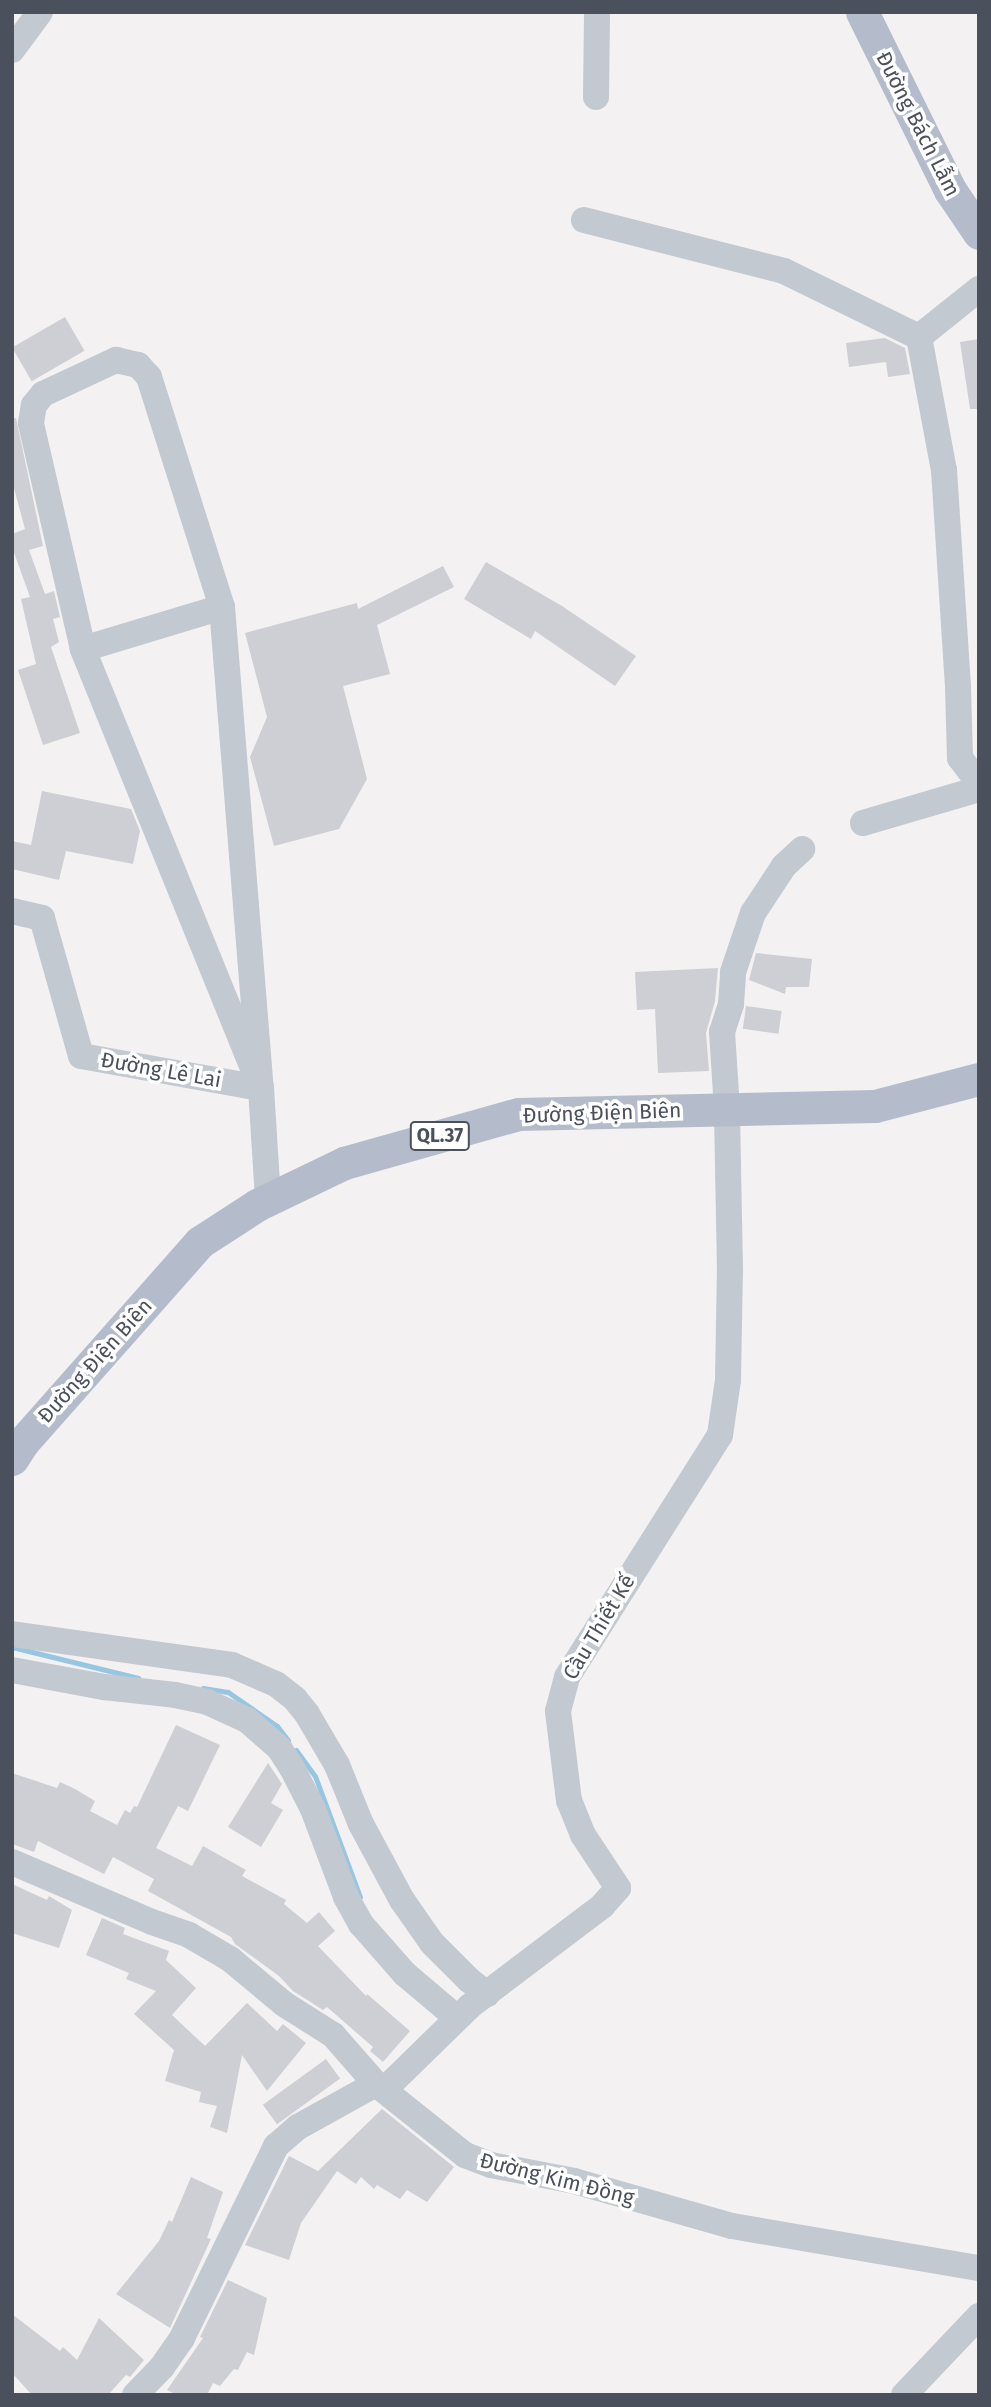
<!DOCTYPE html>
<html>
<head>
<meta charset="utf-8">
<style>
	body { margin:0 }
	#map { position:relative; width:991px; height:2407px; overflow:hidden; background:#f3f1f1; font-family:"Fira Sans",sans-serif }
	div>[style] { position:absolute }
	.stream>* { height:5px; margin:-2.5px; padding:0 2.5px; transform-origin:2.5px; border-radius:2.5px; background:#97c6e2 }
	.building>* { inset:0; background:#cecfd4; transform-origin:0 0 }
	.minor>* { height:26px; margin:-13px; padding:0 13px; transform-origin:13px; border-radius:13px; background:#c3c9d0 }
	.major>* { height:33px; margin:-16.5px; padding:0 16.5px; transform-origin:16.5px; border-radius:16.5px; background:#b4bccc }
	span { translate:-50% -50%; white-space:nowrap; text-align:center; line-height:1.15; -webkit-text-stroke:7px #fff; paint-order:stroke }
	.shield-label span { padding:2px 5px; background:#fff; border:2px solid; border-radius:5px; -webkit-text-stroke-width:0 }
	.shield-label { font-size:19px; color:#4b515c; font-weight:700 }
	.street-label { font-size:21px; color:#4b515c }
	.frame { position:absolute; inset:0; border:14px solid #4b515c; pointer-events:none }
</style>
</head>
<body>
<div id="map">
	<div class="stream">
		<i style="left:12px;top:1647px;width:130px;rotate:13.8deg"></i>
		<i style="left:203px;top:1688px;width:25px;rotate:9deg"></i>
		<i style="left:228px;top:1692px;width:60px;rotate:34.8deg"></i>
		<i style="left:277px;top:1726px;width:18px;rotate:52deg"></i>
		<i style="left:296px;top:1750px;width:32px;rotate:54deg"></i>
		<i style="left:315px;top:1776px;width:129px;rotate:69.6deg"></i>
	</div>
	<div class="building">
		<i style="left:65px;top:317px;width:39px;height:61px;rotate:60deg"></i>
		<i style="clip-path:polygon(885px 338px,905px 348px,910px 374px,888px 377px,886px 362px,849px 367px,846px 343px)"></i>
		<i style="clip-path:polygon(979px 339px,979px 409px,970px 409px,960px 342px)"></i>
		<i style="clip-path:polygon(16px 418px,43px 546px,29px 550px,45px 594px,54px 591px,60px 617px,53px 619px,59px 642px,51px 647px,80px 733px,43px 745px,18px 670px,36px 664px,21px 599px,30px 597px,12px 547px,12px 534px,25px 529px,12px 481px,12px 419px)"></i>
		<i style="clip-path:polygon(486px 562px,562px 606px,636px 656px,615px 686px,535px 631px,531px 639px,464px 599px)"></i>
		<i style="clip-path:polygon(443px 566px,454px 587px,377px 625px,390px 674px,343px 686px,367px 779px,339px 829px,274px 846px,250px 757px,267px 717px,245px 633px,357px 603px,358px 609px)"></i>
		<i style="clip-path:polygon(42px 791px,131px 809px,140px 831px,133px 864px,66px 851px,59px 880px,12px 869px,12px 841px,31px 845px)"></i>
		<i style="clip-path:polygon(756px 953px,812px 959px,809px 987px,786px 987px,785px 994px,749px 980px)"></i>
		<i style="clip-path:polygon(718px 968px,715px 1001px,706px 1033px,709px 1071px,658px 1073px,655px 1009px,637px 1010px,635px 972px)"></i>
		<i style="left:746px;top:1006px;width:36px;height:23px;rotate:8deg"></i>
		<i style="clip-path:polygon(176px 1725px,220px 1745px,188px 1811px,178px 1806px,156px 1848px,192px 1866px,203px 1846px,246px 1870px,242px 1876px,286px 1900px,284px 1904px,307px 1923px,319px 1912px,335px 1931px,318px 1946px,366px 1996px,367px 1994px,410px 2031px,383px 2062px,370px 2051px,373px 2047px,327px 2007px,323px 2010px,293px 1991px,279px 1976px,235px 1944px,231px 1937px,148px 1891px,154px 1879px,113px 1857px,104px 1874px,38px 1841px,34px 1852px,12px 1844px,12px 1773px,57px 1788px,60px 1782px,75px 1789px,95px 1801px,90px 1811px,117px 1825px,125px 1810px,130px 1813px,134px 1806px,137px 1807px)"></i>
		<i style="clip-path:polygon(268px 1763px,282px 1784px,271px 1803px,283px 1810px,261px 1847px,228px 1827px)"></i>
		<i style="clip-path:polygon(12px 1884px,47px 1900px,49px 1896px,72px 1910px,59px 1948px,12px 1933px)"></i>
		<i style="clip-path:polygon(102px 1918px,125px 1928px,123px 1934px,169px 1951px,166px 1960px,196px 1988px,172px 2015px,205px 2046px,247px 2003px,277px 2031px,283px 2024px,306px 2043px,267px 2091px,242px 2055px,227px 2133px,210px 2127px,217px 2106px,199px 2102px,201px 2092px,165px 2081px,174px 2050px,134px 2014px,156px 1991px,126px 1979px,129px 1973px,86px 1955px)"></i>
		<i style="left:326px;top:2059px;width:24px;height:78px;rotate:54deg"></i>
		<i style="clip-path:polygon(382px 2109px,454px 2167px,427px 2202px,407px 2190px,400px 2199px,377px 2185px,374px 2189px,361px 2177px,356px 2184px,337px 2171px,301px 2223px,289px 2260px,245px 2245px,289px 2156px,318px 2171px)"></i>
		<i style="clip-path:polygon(191px 2177px,223px 2192px,207px 2238px,211px 2239px,170px 2328px,116px 2294px,159px 2241px,169px 2220px,172px 2222px)"></i>
		<i style="clip-path:polygon(228px 2280px,267px 2298px,254px 2355px,247px 2352px,238px 2370px,234px 2369px,220px 2386px,213px 2383px,207px 2395px,177px 2395px,167px 2390px,203px 2338px,200px 2337px)"></i>
		<i style="clip-path:polygon(12px 2314px,60px 2351px,63px 2347px,77px 2360px,99px 2318px,144px 2360px,130px 2377px,126px 2375px,108px 2395px,32px 2395px,12px 2373px)"></i>
	</div>
	<div class="minor">
		<i style="left:12px;top:50px;width:47px;rotate:-53.6deg"></i>
		<i style="left:596px;top:97px;width:85px;rotate:-89.3deg"></i>
		<i style="left:584px;top:220px;width:206px;rotate:14.3deg"></i>
		<i style="left:784px;top:271px;width:150px;rotate:26.1deg"></i>
		<i style="left:919px;top:337px;width:77px;rotate:-38.7deg"></i>
		<i style="left:919px;top:337px;width:135px;rotate:79.4deg"></i>
		<i style="left:944px;top:470px;width:217px;rotate:86.3deg"></i>
		<i style="left:958px;top:687px;width:71px;rotate:88.4deg"></i>
		<i style="left:960px;top:758px;width:31px;rotate:53deg"></i>
		<i style="left:116px;top:360px;width:23px;rotate:13deg"></i>
		<i style="left:138px;top:365px;width:16px;rotate:47deg"></i>
		<i style="left:149px;top:377px;width:241px;rotate:72.4deg"></i>
		<i style="left:222px;top:607px;width:483px;rotate:85.4deg"></i>
		<i style="left:261px;top:1088px;width:474px;rotate:-112.1deg"></i>
		<i style="left:83px;top:649px;width:232px;rotate:-103deg"></i>
		<i style="left:31px;top:423px;width:18px;rotate:-81deg"></i>
		<i style="left:34px;top:405px;width:14px;rotate:-51deg"></i>
		<i style="left:43px;top:394px;width:81px;rotate:-25deg"></i>
		<i style="left:83px;top:649px;width:145px;rotate:-16.8deg"></i>
		<i style="left:863px;top:823px;width:121px;rotate:-16.3deg"></i>
		<i style="left:12px;top:911px;width:31px;rotate:13deg"></i>
		<i style="left:42px;top:918px;width:143px;rotate:74.2deg"></i>
		<i style="left:81px;top:1056px;width:183px;rotate:10.1deg"></i>
		<i style="left:261px;top:1088px;width:111px;rotate:86.4deg"></i>
		<i style="left:12px;top:1634px;width:222px;rotate:8deg"></i>
		<i style="left:232px;top:1665px;width:48px;rotate:23.4deg"></i>
		<i style="left:276px;top:1684px;width:24px;rotate:38deg"></i>
		<i style="left:295px;top:1699px;width:19px;rotate:51deg"></i>
		<i style="left:307px;top:1714px;width:59px;rotate:59.5deg"></i>
		<i style="left:337px;top:1765px;width:64px;rotate:67.9deg"></i>
		<i style="left:361px;top:1824px;width:86px;rotate:61.7deg"></i>
		<i style="left:402px;top:1900px;width:52px;rotate:55.1deg"></i>
		<i style="left:432px;top:1943px;width:52px;rotate:45deg"></i>
		<i style="left:469px;top:1980px;width:23px;rotate:38deg"></i>
		<i style="left:12px;top:1670px;width:94px;rotate:10.5deg"></i>
		<i style="left:104px;top:1687px;width:71px;rotate:6.4deg"></i>
		<i style="left:175px;top:1695px;width:33px;rotate:12deg"></i>
		<i style="left:207px;top:1702px;width:44px;rotate:24.2deg"></i>
		<i style="left:247px;top:1720px;width:43px;rotate:41.2deg"></i>
		<i style="left:279px;top:1748px;width:24px;rotate:57deg"></i>
		<i style="left:292px;top:1768px;width:46px;rotate:62.9deg"></i>
		<i style="left:313px;top:1809px;width:94px;rotate:69.4deg"></i>
		<i style="left:346px;top:1897px;width:31px;rotate:61deg"></i>
		<i style="left:361px;top:1924px;width:67px;rotate:48.7deg"></i>
		<i style="left:405px;top:1974px;width:68px;rotate:40.2deg"></i>
		<i style="left:12px;top:1862px;width:152px;rotate:23.2deg"></i>
		<i style="left:152px;top:1922px;width:39px;rotate:19deg"></i>
		<i style="left:189px;top:1935px;width:48px;rotate:30.3deg"></i>
		<i style="left:230px;top:1959px;width:70px;rotate:39.8deg"></i>
		<i style="left:284px;top:2004px;width:58px;rotate:32.3deg"></i>
		<i style="left:333px;top:2035px;width:65px;rotate:48.7deg"></i>
		<i style="left:376px;top:2084px;width:114px;rotate:38.6deg"></i>
		<i style="left:465px;top:2155px;width:28px;rotate:21deg"></i>
		<i style="left:491px;top:2165px;width:85px;rotate:10.9deg"></i>
		<i style="left:574px;top:2181px;width:164px;rotate:15.9deg"></i>
		<i style="left:732px;top:2226px;width:251px;rotate:9.7deg"></i>
		<i style="left:384px;top:2090px;width:120px;rotate:-44.3deg"></i>
		<i style="left:470px;top:2006px;width:166px;rotate:-37.1deg"></i>
		<i style="left:602px;top:1906px;width:24px;rotate:-48deg"></i>
		<i style="left:618px;top:1888px;width:64px;rotate:-123.4deg"></i>
		<i style="left:583px;top:1835px;width:37px;rotate:-112deg"></i>
		<i style="left:569px;top:1801px;width:91px;rotate:-97deg"></i>
		<i style="left:558px;top:1711px;width:35px;rotate:-75deg"></i>
		<i style="left:567px;top:1677px;width:286px;rotate:-57.7deg"></i>
		<i style="left:720px;top:1435px;width:56px;rotate:-81.7deg"></i>
		<i style="left:728px;top:1380px;width:110px;rotate:-89deg"></i>
		<i style="left:730px;top:1270px;width:161px;rotate:-91.1deg"></i>
		<i style="left:727px;top:1109px;width:77px;rotate:-93.7deg"></i>
		<i style="left:722px;top:1032px;width:29px;rotate:-72deg"></i>
		<i style="left:731px;top:1004px;width:32px;rotate:-86deg"></i>
		<i style="left:733px;top:972px;width:62px;rotate:-71.3deg"></i>
		<i style="left:753px;top:913px;width:56px;rotate:-56.6deg"></i>
		<i style="left:784px;top:866px;width:25px;rotate:-43deg"></i>
		<i style="left:135px;top:2395px;width:39px;rotate:-46deg"></i>
		<i style="left:162px;top:2367px;width:35px;rotate:-55deg"></i>
		<i style="left:182px;top:2338px;width:214px;rotate:-63.9deg"></i>
		<i style="left:276px;top:2146px;width:29px;rotate:-41deg"></i>
		<i style="left:298px;top:2127px;width:89px;rotate:-28.9deg"></i>
		<i style="left:904px;top:2395px;width:109px;rotate:-46.5deg"></i>
	</div>
	<div class="major">
		<i style="left:862px;top:12px;width:199px;rotate:63.7deg"></i>
		<i style="left:950px;top:190px;width:52px;rotate:56deg"></i>
		<i style="left:12px;top:1459px;width:20px;rotate:-57deg"></i>
		<i style="left:23px;top:1442px;width:267px;rotate:-48.5deg"></i>
		<i style="left:200px;top:1242px;width:68px;rotate:-33deg"></i>
		<i style="left:257px;top:1205px;width:97px;rotate:-25.8deg"></i>
		<i style="left:344px;top:1163px;width:181px;rotate:-15.7deg"></i>
		<i style="left:518px;top:1114px;width:357px;rotate:-1.3deg"></i>
		<i style="left:875px;top:1106px;width:107px;rotate:-14.6deg"></i>
	</div>
	<div class="shield-label">
		<span style="left:440px;top:1136px">QL.37</span>
	</div>
	<div class="street-label">
		<span style="left:918px;top:124px;rotate:63deg">Đường Bách Lẫm</span>
		<span style="left:161px;top:1070px;rotate:10deg">Đường Lê Lai</span>
		<span style="left:602px;top:1113px;rotate:-2deg">Đường Điện Biên</span>
		<span style="left:95px;top:1361px;rotate:-48deg">Đường Điện Biên</span>
		<span style="left:599px;top:1627px;rotate:-59deg">Cầu Thiết Kế</span>
		<span style="left:557px;top:2179px;rotate:14deg">Đường Kim Đồng</span>
	</div>
	<div class="frame"></div>
</div>
</body>
</html>
